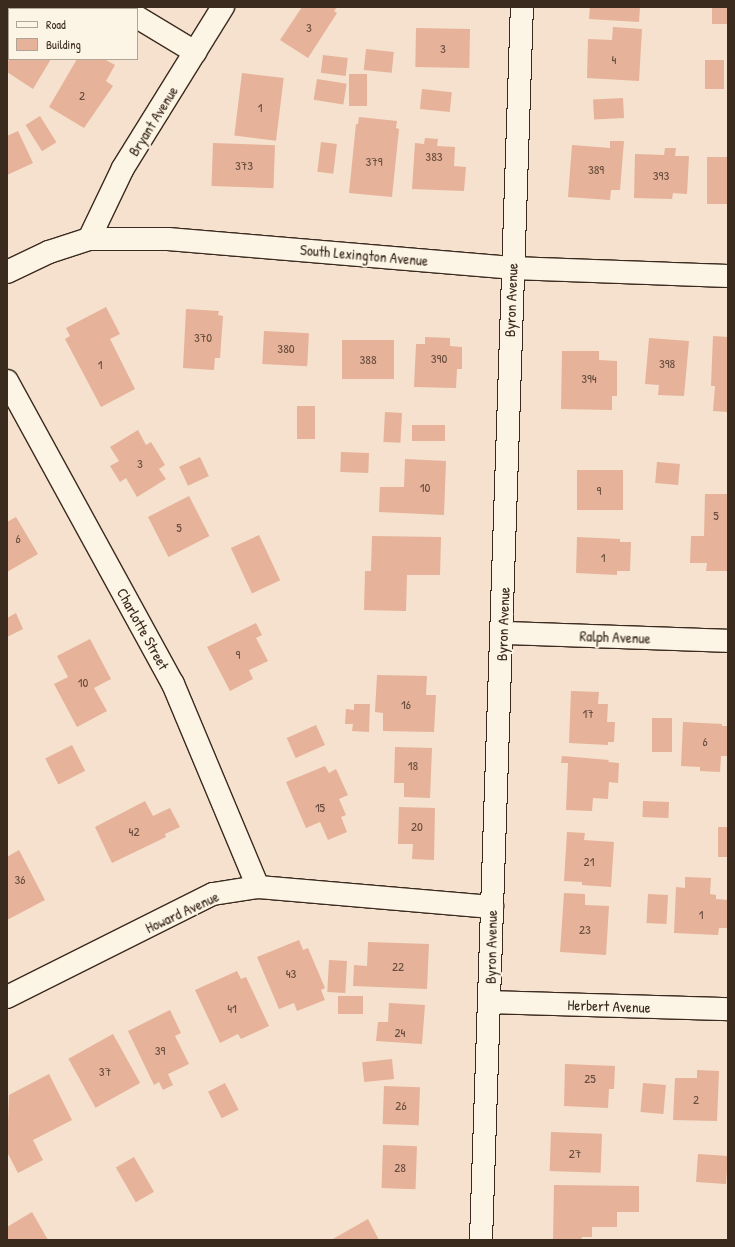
<!DOCTYPE html>
<html>
<head>
<meta charset="utf-8">
<style>
	body { margin:0 }
	#map { position:relative; width:735px; height:1247px; overflow:hidden; background:#f5e1ce; font-family:"Patrick Hand",sans-serif }
	div>[style] { position:absolute }
	.building>* { inset:0; background:#e6b299; transform-origin:0 0 }
	.roads { filter:drop-shadow(1px 0 #3b2a1e) drop-shadow(-1px 0 #3b2a1e) drop-shadow(0 1px #3b2a1e) drop-shadow(0 -1px #3b2a1e) }
	.minor>* { height:22px; margin:-11px; padding:0 11px; transform-origin:11px; border-radius:11px; background:#fcf5e5 }
	span { translate:-50% -50%; white-space:nowrap; text-align:center; line-height:1.15; -webkit-text-stroke:4px #fcf5e5; paint-order:stroke }
	.number-label { font-size:13px; color:#664c3d }
	.number-label span { -webkit-text-stroke-width:0 }
	.street-label { font-size:15px; color:#3b2a1e }
	.frame { position:absolute; inset:0; border:8px solid #3b2a1e; pointer-events:none }
	.legend { position:absolute; left:8px; top:8px; width:130px; height:52px; box-sizing:border-box; background:#fcf5e5; border:1px solid #afa495; margin:0; padding:5px 7px; list-style:none; font-size:12px; color:#3b2a1e }
	.legend li { display:flex; align-items:center; gap:8px; height:20px }
	.legend b { width:20px; border:1px solid #afa495 }
</style>
</head>
<body>
<div id="map">
	<div class="building">
		<i style="clip-path:polygon(302px 7px,337px 7px,334px 11px,337px 13px,308px 58px,280px 40px)"></i>
		<i style="clip-path:polygon(590px 7px,640px 7px,639px 22px,589px 19px)"></i>
		<i style="left:712px;top:7px;width:16px;height:17px"></i>
		<i style="clip-path:polygon(613px 27px,642px 29px,639px 81px,587px 78px,588px 39px,612px 40px)"></i>
		<i style="left:416px;top:28px;width:54px;height:39px;rotate:1deg"></i>
		<i style="left:366px;top:49px;width:28px;height:21px;rotate:6deg"></i>
		<i style="clip-path:polygon(9px 53px,9px 59px,51px 59px,33px 89px,7px 72px)"></i>
		<i style="left:323px;top:55px;width:25px;height:18px;rotate:7deg"></i>
		<i style="clip-path:polygon(77px 59px,104px 59px,115px 65px,106px 81px,113px 86px,84px 128px,49px 107px)"></i>
		<i style="left:705px;top:60px;width:19px;height:29px"></i>
		<i style="left:242px;top:73px;width:42px;height:63px;rotate:7deg"></i>
		<i style="left:349px;top:74px;width:18px;height:32px"></i>
		<i style="left:317px;top:79px;width:30px;height:21px;rotate:9deg"></i>
		<i style="left:422px;top:89px;width:30px;height:20px;rotate:6deg"></i>
		<i style="left:623px;top:98px;width:20px;height:30px;rotate:87deg"></i>
		<i style="left:40px;top:116px;width:31px;height:17px;rotate:58deg"></i>
		<i style="clip-path:polygon(359px 117px,397px 121px,396px 128px,399px 129px,392px 197px,349px 193px,356px 124px,358px 124px)"></i>
		<i style="clip-path:polygon(18px 131px,33px 163px,7px 175px,7px 136px)"></i>
		<i style="clip-path:polygon(425px 138px,438px 139px,437px 146px,455px 147px,454px 166px,466px 167px,464px 191px,412px 189px,415px 143px,424px 144px)"></i>
		<i style="clip-path:polygon(610px 141px,624px 141px,620px 190px,611px 190px,610px 200px,568px 197px,572px 145px,610px 148px)"></i>
		<i style="left:321px;top:142px;width:16px;height:30px;rotate:7deg"></i>
		<i style="left:213px;top:143px;width:62px;height:43px;rotate:2deg"></i>
		<i style="clip-path:polygon(665px 148px,676px 148px,675px 156px,689px 156px,687px 194px,673px 193px,672px 199px,634px 198px,635px 154px,664px 155px)"></i>
		<i style="left:707px;top:157px;width:21px;height:47px"></i>
		<i style="clip-path:polygon(106px 307px,120px 334px,110px 339px,135px 389px,101px 407px,65px 339px,70px 336px,66px 328px)"></i>
		<i style="clip-path:polygon(186px 309px,219px 311px,218px 315px,223px 316px,220px 358px,215px 358px,214px 370px,183px 368px)"></i>
		<i style="left:264px;top:331px;width:45px;height:33px;rotate:3deg"></i>
		<i style="clip-path:polygon(713px 336px,728px 337px,728px 412px,713px 411px,715px 386px,711px 386px)"></i>
		<i style="clip-path:polygon(425px 337px,450px 338px,450px 346px,462px 347px,462px 369px,457px 369px,456px 388px,414px 387px,416px 344px,425px 344px)"></i>
		<i style="clip-path:polygon(649px 338px,689px 341px,684px 396px,658px 395px,659px 385px,645px 384px)"></i>
		<i style="left:342px;top:340px;width:52px;height:39px"></i>
		<i style="clip-path:polygon(562px 351px,599px 351px,599px 360px,617px 361px,617px 396px,612px 396px,612px 410px,561px 409px)"></i>
		<i style="left:297px;top:406px;width:18px;height:33px"></i>
		<i style="left:385px;top:412px;width:17px;height:30px;rotate:3deg"></i>
		<i style="left:412px;top:425px;width:33px;height:16px"></i>
		<i style="clip-path:polygon(138px 430px,146px 445px,151px 442px,165px 465px,159px 469px,166px 479px,137px 497px,126px 478px,120px 482px,110px 466px,119px 461px,110px 447px)"></i>
		<i style="left:341px;top:452px;width:28px;height:20px;rotate:2deg"></i>
		<i style="left:200px;top:457px;width:21px;height:23px;rotate:65deg"></i>
		<i style="clip-path:polygon(405px 459px,446px 461px,444px 515px,379px 512px,380px 487px,404px 487px)"></i>
		<i style="left:657px;top:462px;width:23px;height:21px;rotate:5deg"></i>
		<i style="left:577px;top:470px;width:46px;height:40px"></i>
		<i style="clip-path:polygon(705px 494px,728px 494px,728px 571px,706px 571px,707px 563px,690px 563px,691px 536px,704px 536px)"></i>
		<i style="left:189px;top:496px;width:45px;height:46px;rotate:63deg"></i>
		<i style="clip-path:polygon(16px 517px,38px 554px,7px 572px,7px 522px)"></i>
		<i style="left:259px;top:535px;width:50px;height:31px;rotate:65deg"></i>
		<i style="clip-path:polygon(372px 536px,441px 537px,440px 575px,407px 575px,406px 611px,364px 610px,365px 571px,371px 571px)"></i>
		<i style="clip-path:polygon(577px 537px,620px 539px,620px 542px,631px 542px,630px 571px,617px 571px,617px 575px,576px 573px)"></i>
		<i style="clip-path:polygon(16px 613px,23px 629px,7px 637px,7px 618px)"></i>
		<i style="clip-path:polygon(256px 623px,262px 635px,256px 638px,268px 661px,249px 670px,253px 679px,230px 691px,207px 647px)"></i>
		<i style="clip-path:polygon(90px 639px,111px 679px,94px 688px,107px 711px,77px 727px,54px 684px,68px 677px,57px 656px)"></i>
		<i style="clip-path:polygon(377px 675px,427px 676px,426px 695px,436px 695px,434px 732px,383px 731px,383px 713px,375px 712px)"></i>
		<i style="clip-path:polygon(571px 691px,599px 692px,598px 704px,608px 704px,607px 722px,615px 722px,614px 742px,608px 742px,608px 745px,569px 743px)"></i>
		<i style="clip-path:polygon(354px 704px,370px 704px,369px 732px,352px 731px,353px 724px,345px 724px,346px 709px,354px 710px)"></i>
		<i style="left:652px;top:718px;width:20px;height:34px"></i>
		<i style="clip-path:polygon(683px 722px,722px 724px,722px 726px,728px 726px,728px 756px,721px 756px,720px 772px,700px 771px,700px 767px,681px 766px)"></i>
		<i style="left:316px;top:725px;width:22px;height:32px;rotate:66deg"></i>
		<i style="left:72px;top:745px;width:29px;height:30px;rotate:63deg"></i>
		<i style="clip-path:polygon(395px 747px,432px 748px,430px 798px,404px 797px,404px 783px,394px 783px)"></i>
		<i style="clip-path:polygon(562px 756px,609px 760px,608px 762px,619px 763px,618px 783px,609px 782px,608px 799px,593px 798px,592px 811px,566px 810px,568px 763px,561px 763px)"></i>
		<i style="clip-path:polygon(325px 766px,329px 773px,336px 769px,348px 795px,339px 799px,346px 815px,341px 817px,347px 832px,328px 840px,320px 822px,306px 828px,286px 782px)"></i>
		<i style="clip-path:polygon(145px 801px,153px 816px,170px 808px,180px 827px,165px 834px,166px 837px,112px 863px,95px 827px)"></i>
		<i style="left:643px;top:801px;width:26px;height:16px;rotate:2deg"></i>
		<i style="clip-path:polygon(399px 807px,435px 808px,434px 860px,412px 859px,413px 844px,398px 844px)"></i>
		<i style="left:718px;top:827px;width:10px;height:30px"></i>
		<i style="clip-path:polygon(567px 832px,585px 833px,584px 840px,614px 842px,611px 887px,582px 885px,582px 882px,564px 881px)"></i>
		<i style="clip-path:polygon(19px 850px,45px 900px,7px 920px,7px 857px)"></i>
		<i style="clip-path:polygon(685px 877px,711px 878px,710px 894px,716px 895px,716px 899px,728px 900px,728px 928px,719px 928px,718px 935px,674px 933px,676px 887px,685px 888px)"></i>
		<i style="clip-path:polygon(564px 893px,585px 894px,585px 905px,609px 906px,606px 955px,560px 952px)"></i>
		<i style="left:648px;top:894px;width:20px;height:29px;rotate:3deg"></i>
		<i style="clip-path:polygon(299px 940px,303px 950px,308px 948px,325px 988px,321px 990px,325px 1000px,297px 1011px,294px 1003px,279px 1009px,257px 957px)"></i>
		<i style="clip-path:polygon(368px 942px,429px 944px,427px 989px,353px 986px,354px 965px,367px 966px)"></i>
		<i style="left:329px;top:960px;width:18px;height:32px;rotate:3deg"></i>
		<i style="clip-path:polygon(237px 971px,241px 979px,246px 977px,269px 1026px,241px 1039px,238px 1034px,220px 1043px,195px 990px)"></i>
		<i style="left:338px;top:996px;width:25px;height:18px"></i>
		<i style="clip-path:polygon(389px 1003px,425px 1005px,422px 1044px,376px 1041px,378px 1022px,388px 1022px)"></i>
		<i style="clip-path:polygon(170px 1010px,181px 1033px,175px 1036px,189px 1064px,168px 1074px,173px 1085px,163px 1090px,159px 1082px,154px 1085px,128px 1031px)"></i>
		<i style="left:113px;top:1034px;width:56px;height:51px;rotate:61deg"></i>
		<i style="left:392px;top:1059px;width:20px;height:30px;rotate:84deg"></i>
		<i style="clip-path:polygon(565px 1064px,615px 1066px,614px 1089px,609px 1089px,608px 1108px,564px 1106px)"></i>
		<i style="clip-path:polygon(697px 1070px,719px 1071px,717px 1121px,673px 1120px,675px 1078px,697px 1078px)"></i>
		<i style="clip-path:polygon(49px 1074px,72px 1120px,33px 1140px,43px 1160px,18px 1173px,7px 1152px,9px 1095px)"></i>
		<i style="left:225px;top:1083px;width:30px;height:19px;rotate:63deg"></i>
		<i style="left:643px;top:1083px;width:23px;height:29px;rotate:5deg"></i>
		<i style="left:384px;top:1086px;width:36px;height:38px;rotate:2deg"></i>
		<i style="left:551px;top:1132px;width:51px;height:39px;rotate:2deg"></i>
		<i style="left:383px;top:1145px;width:34px;height:43px;rotate:2deg"></i>
		<i style="left:698px;top:1154px;width:30px;height:28px;rotate:4deg"></i>
		<i style="left:134px;top:1157px;width:40px;height:21px;rotate:60deg"></i>
		<i style="clip-path:polygon(554px 1185px,639px 1186px,639px 1212px,617px 1212px,617px 1227px,592px 1227px,592px 1237px,582px 1237px,581px 1240px,553px 1240px)"></i>
		<i style="clip-path:polygon(32px 1212px,48px 1240px,7px 1240px,7px 1227px)"></i>
		<i style="clip-path:polygon(368px 1219px,379px 1240px,331px 1240px)"></i>
	</div>
	<div class="roads">
		<div class="minor">
			<i style="left:137px;top:17px;width:68px;rotate:31.1deg"></i>
			<i style="left:89px;top:239px;width:79px;rotate:-64.4deg"></i>
			<i style="left:123px;top:168px;width:190px;rotate:-58.2deg"></i>
			<i style="left:7px;top:272px;width:47px;rotate:-25.5deg"></i>
			<i style="left:49px;top:252px;width:42px;rotate:-18deg"></i>
			<i style="left:89px;top:239px;width:79px"></i>
			<i style="left:168px;top:239px;width:345px;rotate:4.8deg"></i>
			<i style="left:512px;top:268px;width:216px;rotate:2.1deg"></i>
			<i style="left:7px;top:381px;width:345px;rotate:61.3deg"></i>
			<i style="left:173px;top:684px;width:220px;rotate:67.3deg"></i>
			<i style="left:503px;top:633px;width:225px;rotate:2deg"></i>
			<i style="left:7px;top:997px;width:230px;rotate:-26.6deg"></i>
			<i style="left:213px;top:894px;width:46px;rotate:-8.8deg"></i>
			<i style="left:258px;top:887px;width:235px;rotate:4.9deg"></i>
			<i style="left:490px;top:1002px;width:238px;rotate:1.7deg"></i>
			<i style="left:481px;top:1240px;width:1234px;rotate:-88.1deg"></i>
		</div>
	</div>
	<div class="number-label">
		<span style="left:309px;top:27px">3</span>
		<span style="left:443px;top:48px">3</span>
		<span style="left:614px;top:59px">4</span>
		<span style="left:82px;top:95px">2</span>
		<span style="left:260px;top:107px">1</span>
		<span style="left:434px;top:156px">383</span>
		<span style="left:374px;top:161px">379</span>
		<span style="left:244px;top:165px">373</span>
		<span style="left:596px;top:169px">389</span>
		<span style="left:661px;top:175px">393</span>
		<span style="left:203px;top:337px">370</span>
		<span style="left:286px;top:348px">380</span>
		<span style="left:439px;top:358px">390</span>
		<span style="left:368px;top:359px">388</span>
		<span style="left:667px;top:363px">398</span>
		<span style="left:100px;top:364px">1</span>
		<span style="left:589px;top:378px">394</span>
		<span style="left:140px;top:463px">3</span>
		<span style="left:425px;top:487px">10</span>
		<span style="left:599px;top:490px">9</span>
		<span style="left:716px;top:515px">5</span>
		<span style="left:179px;top:527px">5</span>
		<span style="left:18px;top:538px">6</span>
		<span style="left:603px;top:557px">1</span>
		<span style="left:238px;top:654px">9</span>
		<span style="left:83px;top:682px">10</span>
		<span style="left:406px;top:704px">16</span>
		<span style="left:588px;top:713px">17</span>
		<span style="left:705px;top:741px">6</span>
		<span style="left:413px;top:765px">18</span>
		<span style="left:320px;top:807px">15</span>
		<span style="left:417px;top:826px">20</span>
		<span style="left:134px;top:831px">42</span>
		<span style="left:589px;top:861px">21</span>
		<span style="left:20px;top:879px">36</span>
		<span style="left:701px;top:914px">1</span>
		<span style="left:585px;top:929px">23</span>
		<span style="left:398px;top:966px">22</span>
		<span style="left:291px;top:973px">43</span>
		<span style="left:232px;top:1008px">41</span>
		<span style="left:400px;top:1032px">24</span>
		<span style="left:160px;top:1050px">39</span>
		<span style="left:105px;top:1071px">37</span>
		<span style="left:590px;top:1078px">25</span>
		<span style="left:696px;top:1099px">2</span>
		<span style="left:401px;top:1105px">26</span>
		<span style="left:575px;top:1153px">27</span>
		<span style="left:400px;top:1167px">28</span>
	</div>
	<div class="street-label">
		<span style="left:153px;top:121px;rotate:-58deg">Bryant Avenue</span>
		<span style="left:364px;top:255px;rotate:5deg">South Lexington Avenue</span>
		<span style="left:511px;top:300px;rotate:-88deg">Byron Avenue</span>
		<span style="left:503px;top:624px;rotate:-88deg">Byron Avenue</span>
		<span style="left:143px;top:629px;rotate:61deg">Charlotte Street</span>
		<span style="left:615px;top:637px;rotate:2deg">Ralph Avenue</span>
		<span style="left:182px;top:912px;rotate:-25deg">Howard Avenue</span>
		<span style="left:491px;top:947px;rotate:-89deg">Byron Avenue</span>
		<span style="left:609px;top:1006px;rotate:2deg">Herbert Avenue</span>
	</div>
	<div class="frame"></div>
	<ul class="legend">
	<li><b style="height:5px;background:#fcf5e5"></b>Road</li>
	<li><b style="height:11px;background:#e6b299"></b>Building</li>
	</ul>
</div>
</body>
</html>
